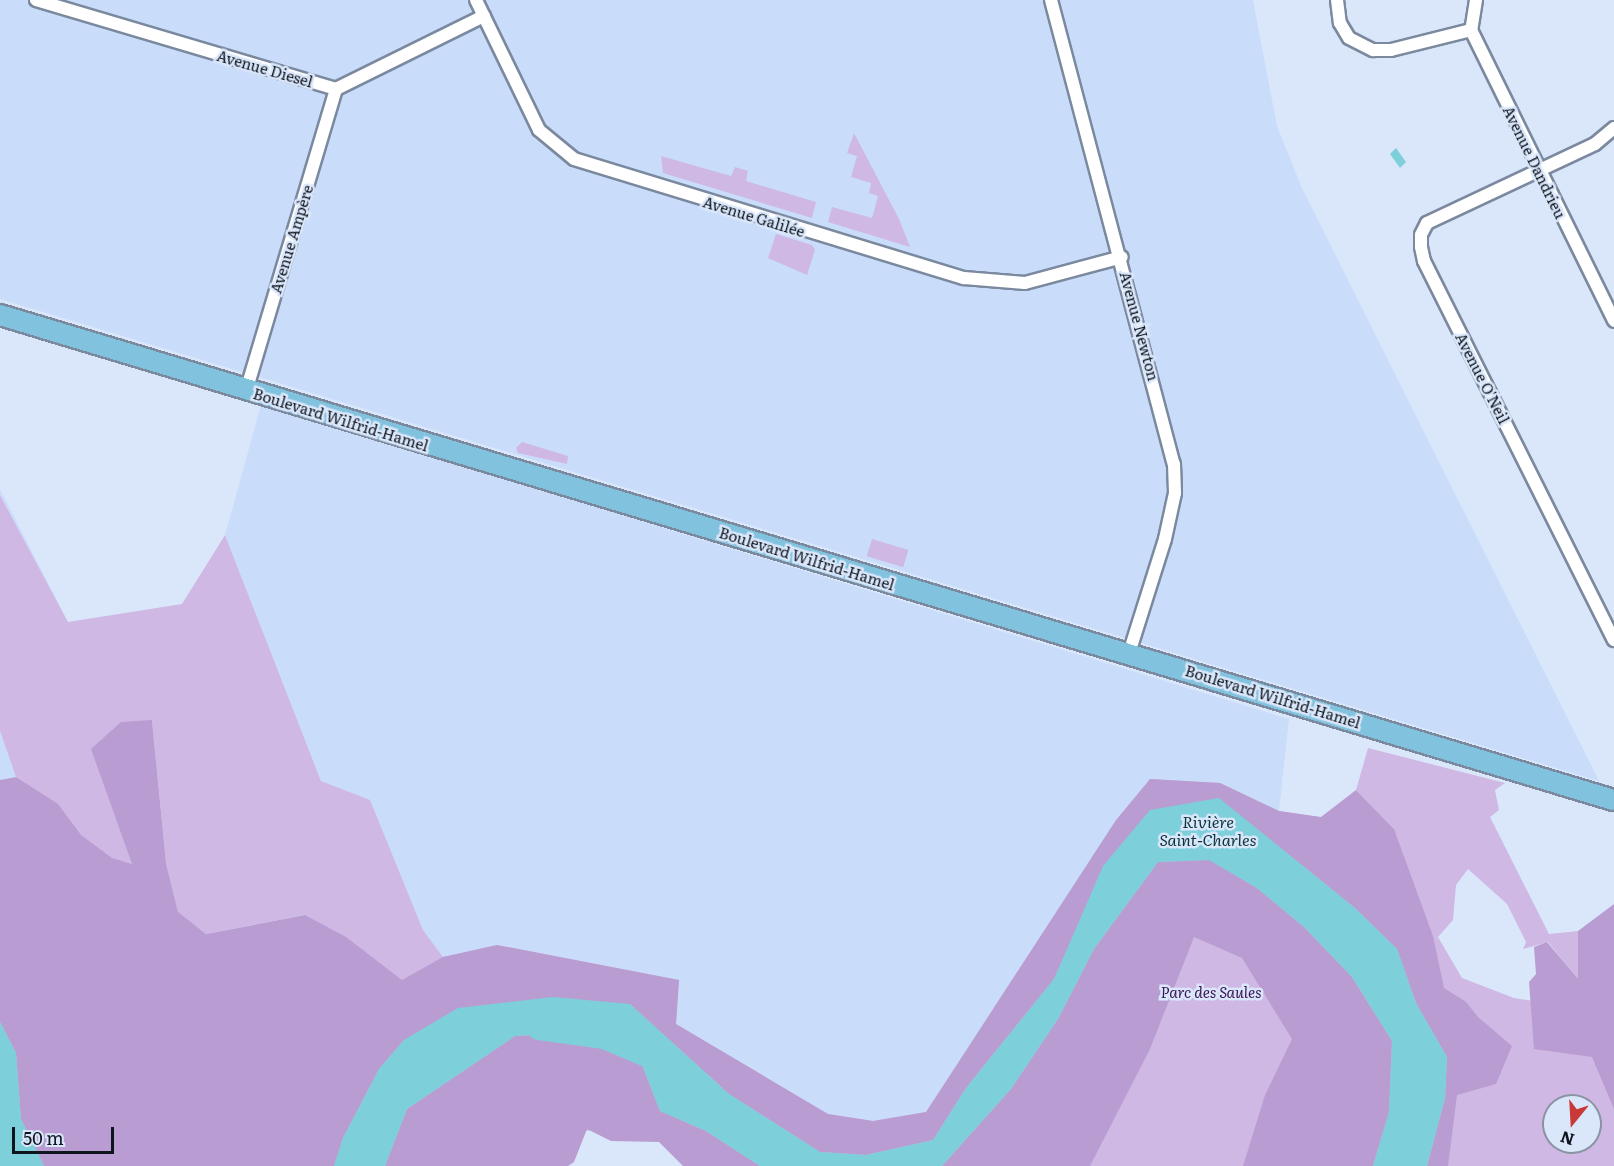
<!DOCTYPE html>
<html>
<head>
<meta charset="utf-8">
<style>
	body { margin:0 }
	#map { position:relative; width:1614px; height:1166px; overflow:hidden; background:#dae7fb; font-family:Literata,serif }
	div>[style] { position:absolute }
	.built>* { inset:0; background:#c9ddfb }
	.green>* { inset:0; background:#cfb8e3; transform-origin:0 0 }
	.forest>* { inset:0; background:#b99dd2 }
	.water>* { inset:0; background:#7dcfda }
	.river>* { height:24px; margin:-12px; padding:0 12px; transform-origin:12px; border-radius:12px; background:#7dcfda }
	.roads { filter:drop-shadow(2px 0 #7b899f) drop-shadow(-2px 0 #7b899f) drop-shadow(0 2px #7b899f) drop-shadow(0 -2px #7b899f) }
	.street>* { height:12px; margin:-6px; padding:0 6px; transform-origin:6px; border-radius:6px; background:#fff }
	.primary>* { height:20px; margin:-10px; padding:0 10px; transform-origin:10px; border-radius:10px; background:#81c2de }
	span { translate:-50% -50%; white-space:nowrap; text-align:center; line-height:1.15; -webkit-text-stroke:5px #dae7fb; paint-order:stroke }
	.street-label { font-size:15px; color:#0f151d }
	.park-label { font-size:15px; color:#3a1352; font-style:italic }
	.water-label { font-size:16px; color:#0c353a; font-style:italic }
	.north { position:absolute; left:1542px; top:1094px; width:60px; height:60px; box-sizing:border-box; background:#dae7fb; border:2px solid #8993a2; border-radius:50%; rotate:198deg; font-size:16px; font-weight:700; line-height:24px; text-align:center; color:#0f151d }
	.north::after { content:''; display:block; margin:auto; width:21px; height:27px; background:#c83937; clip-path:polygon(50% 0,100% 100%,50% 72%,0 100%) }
	.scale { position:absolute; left:12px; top:1127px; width:102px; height:27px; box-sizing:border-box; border:3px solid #0f151d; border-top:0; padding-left:8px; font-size:18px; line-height:21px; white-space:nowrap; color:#0f151d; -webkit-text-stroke:4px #dae7fb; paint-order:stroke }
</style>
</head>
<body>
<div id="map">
	<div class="built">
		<i style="clip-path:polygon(0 0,1253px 0,1277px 126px,1302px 188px,1599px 781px,0 299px)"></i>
		<i style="clip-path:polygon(261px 405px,1289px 719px,1279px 811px,1220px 784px,1015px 978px,926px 1112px,873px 1121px,828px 1114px,676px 1024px,679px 980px,497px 945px,443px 957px,423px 930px,370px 801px,321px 781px,225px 535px)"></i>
		<i style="clip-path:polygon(0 489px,68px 622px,0 495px)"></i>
		<i style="clip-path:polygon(0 731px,16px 777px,0 780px)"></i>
	</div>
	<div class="green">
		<i style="clip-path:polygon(854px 133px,899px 219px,910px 247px,828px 222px,832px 207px,872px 218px,878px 196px,869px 193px,871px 183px,851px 177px,857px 156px,847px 153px)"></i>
		<i style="clip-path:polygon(661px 156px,731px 176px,735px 167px,748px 171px,746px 181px,816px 202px,812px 218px,663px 173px)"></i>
		<i style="clip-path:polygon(776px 234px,812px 245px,815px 250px,807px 275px,768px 258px)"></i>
		<i style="clip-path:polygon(522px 442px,568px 456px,567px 464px,518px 453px,516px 448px)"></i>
		<i style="clip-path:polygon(evenodd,0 495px,68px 622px,182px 604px,225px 535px,321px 781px,370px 800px,423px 930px,443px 957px,497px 945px,679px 980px,676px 1024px,828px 1114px,873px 1121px,926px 1112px,1150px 779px,1220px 783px,1279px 811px,1394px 829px,1356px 790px,1368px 748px,1505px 783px,1495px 790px,1499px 810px,1490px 817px,1549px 934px,1578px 931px,1578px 980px,1548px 942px,1523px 949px,1526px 942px,1507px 904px,1468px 869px,1456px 885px,1453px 920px,1438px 937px,1462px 978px,1514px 998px,1614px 1014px,1614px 1166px,685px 1166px,646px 1127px,553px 1133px,486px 1166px,7px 1166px,0 1032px,0 794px,29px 786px,16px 777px,0 731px,0 495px,152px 720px,166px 863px,178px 913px,206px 934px,304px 915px,337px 933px,195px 938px,121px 861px,132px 864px,114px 807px,152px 720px,0 495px,1554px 1106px,1590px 1106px,1590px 1142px,1554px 1142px,1554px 1106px)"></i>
		<i style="left:872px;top:539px;width:38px;height:18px;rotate:17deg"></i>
	</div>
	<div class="forest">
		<i style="clip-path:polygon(152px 720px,166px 863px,178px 912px,206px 934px,305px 915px,346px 937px,402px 980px,443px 957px,497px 945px,679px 980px,676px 1024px,828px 1114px,873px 1121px,926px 1112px,1116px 820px,1150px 779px,1220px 783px,1279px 811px,1321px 817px,1356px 790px,1394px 829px,1433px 936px,1444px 988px,1466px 1002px,1478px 1017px,1512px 1046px,1496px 1084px,1457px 1095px,1448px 1166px,1427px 1166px,1445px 1098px,1447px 1057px,1416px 1003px,1397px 949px,1355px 908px,1218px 798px,1079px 923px,1054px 979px,966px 1088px,933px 1140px,866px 1155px,820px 1152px,729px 1094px,630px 1004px,404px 1040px,379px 1069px,343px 1138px,334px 1166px,44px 1166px,21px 1119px,16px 1053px,0 1022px,0 780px,16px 777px,58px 804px,81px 835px,112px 858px,132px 864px,91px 749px,121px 722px)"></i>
		<i style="clip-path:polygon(1210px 860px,1257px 888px,1304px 927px,1352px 977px,1392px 1041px,1389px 1112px,1373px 1166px,1243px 1166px,1265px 1095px,1292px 1039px,1242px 958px,1194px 937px,1150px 1049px,1090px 1166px,942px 1166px,1011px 1089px,1058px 1019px,1094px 949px,1158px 862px)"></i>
		<i style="clip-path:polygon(1614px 904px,1614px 1109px,1592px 1057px,1534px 1049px,1529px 982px,1536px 974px,1534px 947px,1547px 942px,1578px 979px,1578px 931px)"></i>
		<i style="clip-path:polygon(580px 1032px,634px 1044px,660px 1111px,706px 1131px,760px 1166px,683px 1166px,659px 1142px,611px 1141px,587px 1129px,574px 1162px,568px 1166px,385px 1166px,407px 1109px,515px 1036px)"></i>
	</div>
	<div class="water">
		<i style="clip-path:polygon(1396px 148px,1406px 162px,1400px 168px,1390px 154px)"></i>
		<i style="clip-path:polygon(1219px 798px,1355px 908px,1397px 949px,1416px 1003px,1447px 1057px,1445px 1098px,1427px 1166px,1373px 1166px,1389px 1112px,1392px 1041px,1352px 977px,1304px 927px,1257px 888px,1209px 860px,1158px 862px,1094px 949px,1058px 1019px,1011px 1089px,942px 1166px,760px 1166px,706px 1131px,660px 1111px,634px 1044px,580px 1032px,515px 1036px,407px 1109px,385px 1166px,334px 1166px,343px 1138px,379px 1069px,404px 1040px,458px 1008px,553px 997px,630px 1004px,729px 1094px,820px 1152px,866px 1155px,933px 1140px,966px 1088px,1054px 979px,1103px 866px,1150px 810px)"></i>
		<i style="clip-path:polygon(0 1022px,16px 1053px,21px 1119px,44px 1166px,0 1166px)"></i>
	</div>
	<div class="river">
		<i style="left:539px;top:1028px;width:66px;rotate:7.9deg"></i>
		<i style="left:604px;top:1037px;width:64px;rotate:23deg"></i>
	</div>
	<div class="roads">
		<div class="street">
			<i style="left:36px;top:0;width:313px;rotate:16.5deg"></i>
			<i style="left:336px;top:89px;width:165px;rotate:-26.3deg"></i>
			<i style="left:476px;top:0;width:144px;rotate:64.1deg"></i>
			<i style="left:539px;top:130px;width:45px;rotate:39.6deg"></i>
			<i style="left:574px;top:159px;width:408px;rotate:17deg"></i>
			<i style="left:964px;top:278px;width:61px;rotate:4.7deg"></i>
			<i style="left:1025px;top:283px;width:100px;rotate:-15deg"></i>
			<i style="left:1051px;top:0;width:480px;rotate:75.2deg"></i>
			<i style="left:1174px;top:464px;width:29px;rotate:88deg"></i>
			<i style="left:1175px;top:493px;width:47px;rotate:102.3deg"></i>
			<i style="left:1165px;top:539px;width:120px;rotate:107.5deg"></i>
			<i style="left:1337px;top:0;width:23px;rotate:83deg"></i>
			<i style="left:1340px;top:23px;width:17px;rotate:59deg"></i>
			<i style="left:1349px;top:38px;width:27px;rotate:27deg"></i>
			<i style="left:1373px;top:50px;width:18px"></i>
			<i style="left:1391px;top:50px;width:82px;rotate:-14deg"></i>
			<i style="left:1476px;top:0;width:30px;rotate:99deg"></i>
			<i style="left:1471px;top:30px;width:324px;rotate:63.8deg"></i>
			<i style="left:1614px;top:128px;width:25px;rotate:140deg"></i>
			<i style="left:1595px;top:144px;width:186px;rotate:154.8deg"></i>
			<i style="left:1427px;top:223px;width:13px;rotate:117deg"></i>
			<i style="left:1421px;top:235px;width:12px;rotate:90deg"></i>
			<i style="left:1421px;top:247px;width:14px;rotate:78deg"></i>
			<i style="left:1424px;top:261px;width:424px;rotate:63.4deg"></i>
			<i style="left:246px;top:391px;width:315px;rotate:-73.4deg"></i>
		</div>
		<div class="primary">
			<i style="left:0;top:315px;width:1685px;rotate:16.73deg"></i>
		</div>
	</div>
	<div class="street-label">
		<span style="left:265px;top:68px;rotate:16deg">Avenue Diesel</span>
		<span style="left:1535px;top:162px;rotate:64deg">Avenue Dandrieu</span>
		<span style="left:754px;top:216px;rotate:17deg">Avenue Galilée</span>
		<span style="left:291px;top:239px;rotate:-73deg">Avenue Ampère</span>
		<span style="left:1140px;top:326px;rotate:75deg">Avenue Newton</span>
		<span style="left:1483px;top:378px;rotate:63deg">Avenue O'Neil</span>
		<span style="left:341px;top:419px;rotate:17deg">Boulevard Wilfrid-Hamel</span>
		<span style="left:807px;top:558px;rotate:17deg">Boulevard Wilfrid-Hamel</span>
		<span style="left:1273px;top:696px;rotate:17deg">Boulevard Wilfrid-Hamel</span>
	</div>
	<div class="park-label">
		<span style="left:1211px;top:992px">Parc des Saules</span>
	</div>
	<div class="water-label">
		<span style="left:1208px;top:830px">Rivière<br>Saint-Charles</span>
	</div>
	<div class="north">N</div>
	<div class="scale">50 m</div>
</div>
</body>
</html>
